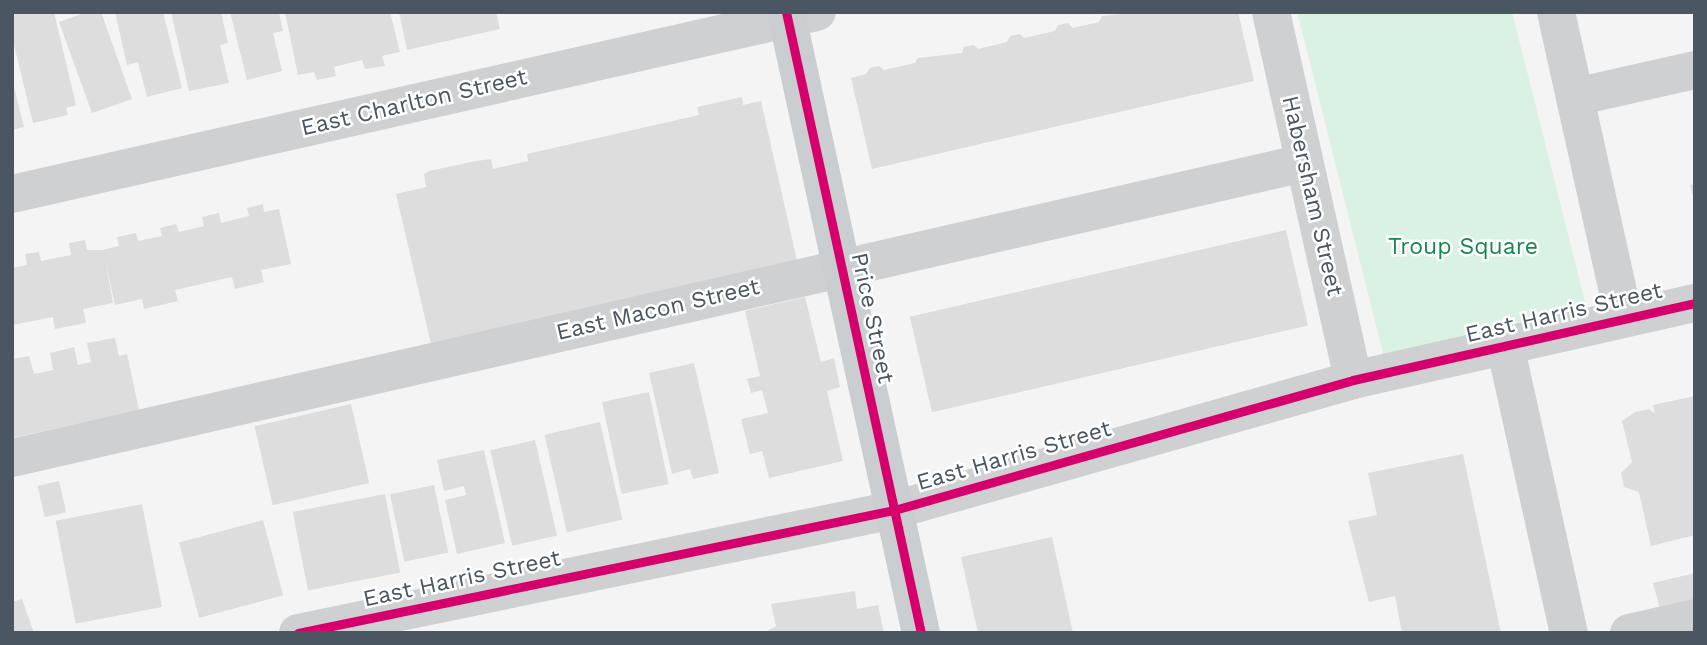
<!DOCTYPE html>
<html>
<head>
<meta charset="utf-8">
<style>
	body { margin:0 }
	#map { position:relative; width:1707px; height:645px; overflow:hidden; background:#f4f4f4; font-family:"Work Sans",sans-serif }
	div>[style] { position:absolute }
	.green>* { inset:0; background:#d9f2e3 }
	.building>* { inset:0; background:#ddddde; transform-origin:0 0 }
	.minor>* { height:38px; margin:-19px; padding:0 19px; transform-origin:19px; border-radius:19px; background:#ced0d2 }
	.major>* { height:38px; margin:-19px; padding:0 19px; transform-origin:19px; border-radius:19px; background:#caced1 }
	.cycleway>* { height:9px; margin:-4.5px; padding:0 4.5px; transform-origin:4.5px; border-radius:4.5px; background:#d6006c }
	span { translate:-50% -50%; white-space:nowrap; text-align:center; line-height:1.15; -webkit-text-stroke:5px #fff; paint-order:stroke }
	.street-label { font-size:23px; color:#4a5661 }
	.park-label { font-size:23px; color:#17864f }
	.frame { position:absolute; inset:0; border:14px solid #4a5661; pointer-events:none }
</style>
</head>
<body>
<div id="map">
	<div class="green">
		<i style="clip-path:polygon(1297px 12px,1512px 12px,1592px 329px,1390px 381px)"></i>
	</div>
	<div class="building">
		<i style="clip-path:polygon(12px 12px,54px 12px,76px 105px,66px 108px,68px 115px,33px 123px,12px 37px)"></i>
		<i style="clip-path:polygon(87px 12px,101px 12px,132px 99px,92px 113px,59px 22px)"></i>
		<i style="clip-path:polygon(115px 12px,163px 12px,182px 88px,147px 97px,138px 62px,127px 65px)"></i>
		<i style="clip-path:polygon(171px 12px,221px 12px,228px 43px,220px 45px,229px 83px,189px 91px)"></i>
		<i style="clip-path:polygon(230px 12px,279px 12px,283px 31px,273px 33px,282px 71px,247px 80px)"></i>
		<i style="clip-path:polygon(285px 12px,390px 12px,400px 52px,382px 56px,385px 66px,365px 69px,362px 60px,334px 67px,336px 76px,317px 80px,314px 72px,298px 75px)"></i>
		<i style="clip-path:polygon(399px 12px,496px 12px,500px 29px,407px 50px)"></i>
		<i style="clip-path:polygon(1141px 12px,1238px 12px,1254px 81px,872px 169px,851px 78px,866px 74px,870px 68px,879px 66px,884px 70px,915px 63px,918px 58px,962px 53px,964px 47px,974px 45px,978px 49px,1007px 42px,1010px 36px,1020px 34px,1024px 38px,1055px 31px,1058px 25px,1068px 23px,1073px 28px,1099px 22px,1102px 16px)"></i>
		<i style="clip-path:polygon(12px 79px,24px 127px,12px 130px)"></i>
		<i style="clip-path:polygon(742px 97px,743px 105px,761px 101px,797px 261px,431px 344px,396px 194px,426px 187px,424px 174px,429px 171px,476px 161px,491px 159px,493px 169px,528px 161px,527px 154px,699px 115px,697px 107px)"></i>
		<i style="clip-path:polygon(1695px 184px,1695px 200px,1694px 200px,1690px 185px)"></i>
		<i style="clip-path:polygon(263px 204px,264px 212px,279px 209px,291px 264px,261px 270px,264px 282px,235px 289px,232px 277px,175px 290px,178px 301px,144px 309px,142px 299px,115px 305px,106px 264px,113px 303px,83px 309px,86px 323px,55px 329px,53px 317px,12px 325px,12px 268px,27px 265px,25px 254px,39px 252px,41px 261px,71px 255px,69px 243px,85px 240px,87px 250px,102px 250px,119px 246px,117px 237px,136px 233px,138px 241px,162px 236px,160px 228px,176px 224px,179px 232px,204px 226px,202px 217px,219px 213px,221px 223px,249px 216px,247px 208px)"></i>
		<i style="left:1286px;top:230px;width:98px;height:386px;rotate:77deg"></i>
		<i style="clip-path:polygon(805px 297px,821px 362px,834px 358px,840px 387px,827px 391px,843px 461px,769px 478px,762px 451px,750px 454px,741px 419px,768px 413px,762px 390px,751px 393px,747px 379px,760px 376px,745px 311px)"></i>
		<i style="clip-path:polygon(115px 338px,119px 356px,127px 354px,139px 410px,12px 438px,12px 359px,29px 356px,34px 374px,53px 370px,50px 353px,74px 347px,78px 365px,91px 362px,87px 343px)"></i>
		<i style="clip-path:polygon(694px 363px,719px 473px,693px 479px,690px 469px,672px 474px,649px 373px)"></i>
		<i style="left:649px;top:392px;width:94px;height:48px;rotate:78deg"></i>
		<i style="clip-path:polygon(1695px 396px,1695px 535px,1651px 546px,1639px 492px,1624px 487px,1621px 473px,1632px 462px,1622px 421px,1635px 412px,1649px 409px,1655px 414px,1653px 405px)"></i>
		<i style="left:351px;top:404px;width:81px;height:99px;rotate:77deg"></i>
		<i style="left:600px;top:422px;width:100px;height:57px;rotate:77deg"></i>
		<i style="left:535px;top:440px;width:98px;height:46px;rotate:77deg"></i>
		<i style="clip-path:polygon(484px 450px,505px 543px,457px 554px,445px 500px,466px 495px,464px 486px,444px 491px,437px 460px)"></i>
		<i style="clip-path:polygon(1463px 454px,1501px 633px,1402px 633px,1395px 596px,1369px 602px,1348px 521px,1377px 515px,1368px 473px)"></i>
		<i style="left:59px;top:481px;width:32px;height:22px;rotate:77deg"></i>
		<i style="left:434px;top:485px;width:69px;height:45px;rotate:78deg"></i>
		<i style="left:385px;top:494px;width:80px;height:94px;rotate:79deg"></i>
		<i style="left:142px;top:504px;width:105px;height:88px;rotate:79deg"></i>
		<i style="left:263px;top:520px;width:78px;height:87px;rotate:75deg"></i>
		<i style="clip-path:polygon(1052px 537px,1073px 633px,978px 633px,961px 557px)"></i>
		<i style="clip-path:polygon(1695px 573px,1695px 610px,1662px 617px,1653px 583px)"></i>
		<i style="clip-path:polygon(855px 591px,857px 609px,878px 605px,884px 633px,764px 633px,776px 626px,771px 604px)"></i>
		<i style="clip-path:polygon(22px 599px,34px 633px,12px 633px,12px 602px)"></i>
	</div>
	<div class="minor">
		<i style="left:1271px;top:12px;width:377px;rotate:77.4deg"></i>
		<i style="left:1556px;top:12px;width:313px;rotate:77.5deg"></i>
		<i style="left:1575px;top:97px;width:123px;rotate:-12.7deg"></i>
		<i style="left:12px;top:194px;width:825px;rotate:-12.74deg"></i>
		<i style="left:1505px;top:345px;width:295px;rotate:77.5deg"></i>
		<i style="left:12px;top:458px;width:1325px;rotate:-12.86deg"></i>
		<i style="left:298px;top:633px;width:609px;rotate:-11.66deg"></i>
		<i style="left:894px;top:510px;width:477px;rotate:-15.8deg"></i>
		<i style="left:1353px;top:380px;width:351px;rotate:-12.7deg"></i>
		<i style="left:1629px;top:633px;width:68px;rotate:-12.8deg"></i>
	</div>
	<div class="major">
		<i style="left:786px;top:12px;width:636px;rotate:77.74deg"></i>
	</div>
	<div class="cycleway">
		<i style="left:786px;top:12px;width:636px;rotate:77.74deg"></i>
		<i style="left:298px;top:633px;width:609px;rotate:-11.66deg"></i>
		<i style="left:894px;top:510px;width:477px;rotate:-15.8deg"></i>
		<i style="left:1353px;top:380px;width:351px;rotate:-12.7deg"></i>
	</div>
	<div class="street-label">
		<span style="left:414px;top:103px;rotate:-13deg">East Charlton Street</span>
		<span style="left:1312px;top:196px;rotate:77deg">Habersham Street</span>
		<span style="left:658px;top:310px;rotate:-13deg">East Macon Street</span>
		<span style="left:1564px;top:313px;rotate:-13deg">East Harris Street</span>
		<span style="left:872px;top:318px;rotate:78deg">Price Street</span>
		<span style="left:1014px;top:456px;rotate:-16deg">East Harris Street</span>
		<span style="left:462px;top:579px;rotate:-12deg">East Harris Street</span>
	</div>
	<div class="park-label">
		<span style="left:1463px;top:247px">Troup Square</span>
	</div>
	<div class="frame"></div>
</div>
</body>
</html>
